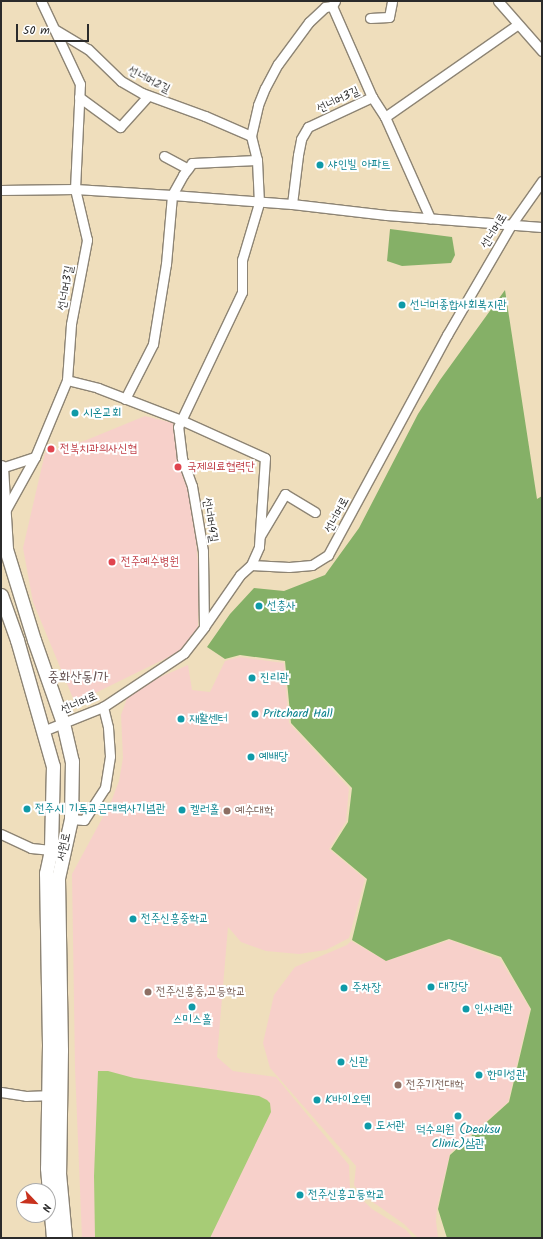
<!DOCTYPE html>
<html>
<head>
<meta charset="utf-8">
<style>
	body { margin:0 }
	#map { position:relative; width:543px; height:1239px; overflow:hidden; background:#efdebc; font-family:Kalam,"Poor Story",sans-serif }
	div>[style] { position:absolute }
	.built>* { inset:0; background:#f7d0ca }
	.green>* { inset:0; background:#a7cc76 }
	.forest>* { inset:0; background:#85b067 }
	.roads { filter:drop-shadow(1px 0 #8d8474) drop-shadow(-1px 0 #8d8474) drop-shadow(0 1px #8d8474) drop-shadow(0 -1px #8d8474) }
	.street>* { height:9px; margin:-4.5px; padding:0 4.5px; transform-origin:4.5px; border-radius:4.5px; background:#fff }
	.secondary>* { height:13px; margin:-6.5px; padding:0 6.5px; transform-origin:6.5px; border-radius:6.5px; background:#fff }
	.dots>* { width:11px; height:11px; translate:-50% -50%; box-sizing:border-box; border:2px solid #fff; border-radius:50% }
	span { translate:-50% -50%; white-space:nowrap; text-align:center; line-height:1.15; -webkit-text-stroke:4px #fff; paint-order:stroke }
	.street-label { font-size:12px; color:#2b2b2b }
	.culture-label { font-size:12px; color:#0d838f }
	.left { translate:0 -50%; text-align:left }
	.health-label { font-size:12px; color:#be3a42 }
	.education-label { font-size:12px; color:#785e54 }
	.quarter-label { font-size:14px; color:#6a5756 }
	.frame { position:absolute; inset:0; border:2px solid #2b2b2b; pointer-events:none }
	.north { position:absolute; left:16px; top:1183px; width:40px; height:40px; box-sizing:border-box; background:#fff; border:1px solid #aaa; border-radius:50%; rotate:115deg; font-size:11px; font-weight:700; line-height:16px; text-align:center; color:#2b2b2b }
	.north::after { content:''; display:block; margin:auto; width:14px; height:18px; background:#c8321e; clip-path:polygon(50% 0,100% 100%,50% 72%,0 100%) }
	.scale { position:absolute; left:16px; top:24px; width:73px; height:18px; box-sizing:border-box; border:2px solid #2b2b2b; border-top:0; padding-left:5px; font-size:12px; line-height:14px; white-space:nowrap; color:#2b2b2b; -webkit-text-stroke:3px #fff; paint-order:stroke }
</style>
</head>
<body>
<div id="map">
	<div class="built">
		<i style="clip-path:polygon(145px 416px,173px 423px,180px 460px,188px 479px,194px 515px,199px 577px,198px 626px,189px 647px,75px 703px,33px 602px,23px 548px,45px 453px,84px 441px)"></i>
		<i style="clip-path:polygon(240px 657px,284px 663px,289px 723px,349px 788px,346px 821px,329px 849px,365px 879px,349px 938px,326px 950px,299px 954px,266px 951px,241px 942px,228px 927px,217px 1057px,233px 1071px,276px 1077px,349px 1165px,350px 1188px,372px 1209px,406px 1230px,413px 1238px,82px 1238px,75px 1068px,72px 874px,111px 802px,119px 781px,123px 758px,121px 715px,130px 690px,188px 665px,192px 690px,210px 692px,225px 661px)"></i>
		<i style="clip-path:polygon(450px 940px,500px 959px,530px 1009px,508px 1102px,450px 1153px,437px 1208px,436px 1221px,438px 1238px,418px 1238px,404px 1224px,360px 1193px,354px 1185px,356px 1166px,270px 1068px,263px 1043px,274px 995px,295px 967px,347px 945px,351px 941px,386px 961px)"></i>
	</div>
	<div class="green">
		<i style="clip-path:polygon(98px 1071px,108px 1071px,134px 1078px,259px 1096px,267px 1100px,270px 1103px,271px 1112px,210px 1238px,95px 1238px,94px 1176px)"></i>
	</div>
	<div class="forest">
		<i style="clip-path:polygon(390px 229px,452px 237px,455px 255px,451px 263px,402px 266px,387px 261px)"></i>
		<i style="clip-path:polygon(505px 290px,537px 499px,542px 496px,542px 1238px,447px 1238px,438px 1209px,450px 1155px,509px 1102px,531px 1009px,501px 957px,449px 939px,386px 961px,352px 940px,367px 879px,331px 849px,348px 822px,352px 788px,291px 723px,285px 661px,240px 655px,225px 659px,207px 647px,230px 614px,254px 588px,284px 591px,325px 575px,359px 528px,418px 414px,440px 380px)"></i>
	</div>
	<div class="roads">
		<div class="street">
			<i style="left:335px;top:1px;width:6px;rotate:121deg"></i>
			<i style="left:332px;top:6px;width:99px;rotate:66.3deg"></i>
			<i style="left:372px;top:97px;width:24px;rotate:57deg"></i>
			<i style="left:385px;top:117px;width:111px;rotate:66deg"></i>
			<i style="left:498px;top:1px;width:67px;rotate:48.7deg"></i>
			<i style="left:370px;top:18px;width:19px;rotate:-3deg"></i>
			<i style="left:389px;top:17px;width:16px;rotate:-79deg"></i>
			<i style="left:56px;top:30px;width:37px;rotate:31deg"></i>
			<i style="left:88px;top:49px;width:46px;rotate:44.1deg"></i>
			<i style="left:121px;top:81px;width:24px;rotate:30deg"></i>
			<i style="left:142px;top:93px;width:67px;rotate:20.1deg"></i>
			<i style="left:205px;top:116px;width:50px;rotate:23.5deg"></i>
			<i style="left:79px;top:97px;width:51px;rotate:36.2deg"></i>
			<i style="left:120px;top:127px;width:42px;rotate:-47.9deg"></i>
			<i style="left:385px;top:117px;width:161px;rotate:-34.9deg"></i>
			<i style="left:164px;top:156px;width:27px;rotate:28deg"></i>
			<i style="left:1px;top:190px;width:74px;rotate:-0.8deg"></i>
			<i style="left:75px;top:189px;width:97px;rotate:3.5deg"></i>
			<i style="left:172px;top:195px;width:120px;rotate:4.3deg"></i>
			<i style="left:292px;top:204px;width:95px;rotate:6.7deg"></i>
			<i style="left:386px;top:215px;width:156px;rotate:4.4deg"></i>
			<i style="left:292px;top:204px;width:49px;rotate:-83deg"></i>
			<i style="left:298px;top:155px;width:16px;rotate:-79deg"></i>
			<i style="left:301px;top:139px;width:14px;rotate:-60deg"></i>
			<i style="left:308px;top:127px;width:71px;rotate:-25.1deg"></i>
			<i style="left:67px;top:380px;width:32px;rotate:14deg"></i>
			<i style="left:98px;top:388px;width:89px;rotate:21.1deg"></i>
			<i style="left:181px;top:420px;width:92px;rotate:24.3deg"></i>
			<i style="left:265px;top:458px;width:89px;rotate:93.9deg"></i>
			<i style="left:259px;top:547px;width:20px;rotate:114deg"></i>
			<i style="left:125px;top:399px;width:62px;rotate:-63deg"></i>
			<i style="left:153px;top:344px;width:81px;rotate:-80.8deg"></i>
			<i style="left:166px;top:264px;width:69px;rotate:-85deg"></i>
			<i style="left:172px;top:195px;width:23px;rotate:-61deg"></i>
			<i style="left:183px;top:175px;width:15px;rotate:-53deg"></i>
			<i style="left:192px;top:163px;width:65px;rotate:-2.6deg"></i>
			<i style="left:1px;top:468px;width:36px;rotate:-18deg"></i>
			<i style="left:4px;top:513px;width:64px;rotate:-61deg"></i>
			<i style="left:35px;top:457px;width:83px;rotate:-67.4deg"></i>
			<i style="left:67px;top:380px;width:56px;rotate:-85.9deg"></i>
			<i style="left:71px;top:324px;width:86px;rotate:-79.2deg"></i>
			<i style="left:87px;top:240px;width:52px;rotate:-103.2deg"></i>
			<i style="left:75px;top:189px;width:105px;rotate:-87.3deg"></i>
			<i style="left:80px;top:84px;width:92px;rotate:-115.2deg"></i>
			<i style="left:260px;top:536px;width:49px;rotate:-59.2deg"></i>
			<i style="left:285px;top:494px;width:35px;rotate:31deg"></i>
			<i style="left:204px;top:627px;width:76px;rotate:-90.8deg"></i>
			<i style="left:203px;top:551px;width:66px;rotate:-99.6deg"></i>
			<i style="left:192px;top:486px;width:30px;rotate:-110deg"></i>
			<i style="left:182px;top:458px;width:31px;rotate:-97deg"></i>
			<i style="left:178px;top:427px;width:149px;rotate:-64.6deg"></i>
			<i style="left:242px;top:292px;width:32px;rotate:-90deg"></i>
			<i style="left:242px;top:260px;width:59px;rotate:-73.4deg"></i>
			<i style="left:259px;top:203px;width:43px;rotate:-92.7deg"></i>
			<i style="left:257px;top:160px;width:25px;rotate:-104deg"></i>
			<i style="left:251px;top:136px;width:32px;rotate:-77deg"></i>
			<i style="left:258px;top:105px;width:18px;rotate:-68deg"></i>
			<i style="left:265px;top:88px;width:27px;rotate:-62deg"></i>
			<i style="left:278px;top:64px;width:52px;rotate:-53.6deg"></i>
			<i style="left:309px;top:22px;width:22px;rotate:-43deg"></i>
			<i style="left:325px;top:7px;width:7px;rotate:-8deg"></i>
			<i style="left:43px;top:731px;width:65px;rotate:-21.8deg"></i>
			<i style="left:103px;top:707px;width:97px;rotate:-33.7deg"></i>
			<i style="left:184px;top:653px;width:33px;rotate:-52deg"></i>
			<i style="left:204px;top:627px;width:63px;rotate:-55.3deg"></i>
			<i style="left:240px;top:575px;width:15px;rotate:-42deg"></i>
			<i style="left:251px;top:565px;width:38px;rotate:3deg"></i>
			<i style="left:289px;top:567px;width:23px;rotate:-5deg"></i>
			<i style="left:312px;top:565px;width:19px;rotate:-32deg"></i>
			<i style="left:328px;top:555px;width:250px;rotate:-61.6deg"></i>
			<i style="left:447px;top:335px;width:127px;rotate:-59.8deg"></i>
			<i style="left:511px;top:225px;width:54px;rotate:-54.8deg"></i>
			<i style="left:71px;top:819px;width:13px;rotate:4deg"></i>
			<i style="left:84px;top:820px;width:38px;rotate:-57deg"></i>
			<i style="left:105px;top:788px;width:32px;rotate:-81deg"></i>
			<i style="left:110px;top:756px;width:29px;rotate:-94deg"></i>
			<i style="left:108px;top:727px;width:21px;rotate:-104deg"></i>
			<i style="left:1px;top:834px;width:33px;rotate:25deg"></i>
			<i style="left:31px;top:848px;width:20px;rotate:6deg"></i>
			<i style="left:1px;top:1092px;width:25px;rotate:9deg"></i>
			<i style="left:26px;top:1096px;width:27px;rotate:-2deg"></i>
		</div>
		<div class="secondary">
			<i style="left:1px;top:467px;width:82px;rotate:86.5deg"></i>
			<i style="left:6px;top:549px;width:95px;rotate:72.9deg"></i>
			<i style="left:34px;top:640px;width:88px;rotate:70.7deg"></i>
			<i style="left:63px;top:723px;width:39px;rotate:77deg"></i>
			<i style="left:72px;top:761px;width:58px;rotate:91deg"></i>
			<i style="left:71px;top:819px;width:60px;rotate:102.4deg"></i>
			<i style="left:58px;top:878px;width:172px;rotate:89deg"></i>
			<i style="left:61px;top:1050px;width:123px;rotate:90.9deg"></i>
			<i style="left:59px;top:1173px;width:65px;rotate:84.7deg"></i>
			<i style="left:1px;top:595px;width:48px;rotate:70.4deg"></i>
			<i style="left:17px;top:640px;width:131px;rotate:74.1deg"></i>
			<i style="left:53px;top:766px;width:84px;rotate:91.4deg"></i>
			<i style="left:51px;top:850px;width:24px;rotate:102deg"></i>
			<i style="left:46px;top:873px;width:172px;rotate:89deg"></i>
			<i style="left:49px;top:1045px;width:123px;rotate:90.9deg"></i>
			<i style="left:47px;top:1168px;width:70px;rotate:85.1deg"></i>
		</div>
	</div>
	<div class="dots">
		<i style="left:320px;top:165px;background:#0f9aa8"></i>
		<i style="left:402px;top:305px;background:#0f9aa8"></i>
		<i style="left:75px;top:413px;background:#0f9aa8"></i>
		<i style="left:51px;top:449px;background:#e0444e"></i>
		<i style="left:178px;top:467px;background:#e0444e"></i>
		<i style="left:112px;top:562px;background:#e0444e"></i>
		<i style="left:259px;top:606px;background:#0f9aa8"></i>
		<i style="left:252px;top:678px;background:#0f9aa8"></i>
		<i style="left:255px;top:714px;background:#0f9aa8"></i>
		<i style="left:181px;top:719px;background:#0f9aa8"></i>
		<i style="left:251px;top:757px;background:#0f9aa8"></i>
		<i style="left:27px;top:809px;background:#0f9aa8"></i>
		<i style="left:182px;top:810px;background:#0f9aa8"></i>
		<i style="left:227px;top:811px;background:#8d6e63"></i>
		<i style="left:133px;top:919px;background:#0f9aa8"></i>
		<i style="left:431px;top:987px;background:#0f9aa8"></i>
		<i style="left:344px;top:988px;background:#0f9aa8"></i>
		<i style="left:148px;top:992px;background:#8d6e63"></i>
		<i style="left:192px;top:1007px;background:#0f9aa8"></i>
		<i style="left:466px;top:1009px;background:#0f9aa8"></i>
		<i style="left:341px;top:1062px;background:#0f9aa8"></i>
		<i style="left:479px;top:1075px;background:#0f9aa8"></i>
		<i style="left:398px;top:1085px;background:#8d6e63"></i>
		<i style="left:317px;top:1100px;background:#0f9aa8"></i>
		<i style="left:458px;top:1116px;background:#0f9aa8"></i>
		<i style="left:368px;top:1126px;background:#0f9aa8"></i>
		<i style="left:300px;top:1195px;background:#0f9aa8"></i>
	</div>
	<div class="street-label">
		<span style="left:149px;top:80px;rotate:27deg">선너머2길</span>
		<span style="left:338px;top:100px;rotate:-25deg">선너머3길</span>
		<span style="left:494px;top:231px;rotate:-58deg">선너머로</span>
		<span style="left:66px;top:288px;rotate:-80deg">선너머3길</span>
		<span style="left:337px;top:515px;rotate:-62deg">선너머로</span>
		<span style="left:210px;top:520px;rotate:81deg">선너머4길</span>
		<span style="left:79px;top:703px;rotate:-23deg">선너머로</span>
		<span style="left:64px;top:847px;rotate:-78deg">서원로</span>
	</div>
	<div class="culture-label">
		<span class="left" style="left:328px;top:165px">샤인빌 아파트</span>
		<span class="left" style="left:410px;top:305px">선너머종합사회복지관</span>
		<span class="left" style="left:83px;top:413px">시온교회</span>
		<span class="left" style="left:267px;top:606px">선충사</span>
		<span class="left" style="left:260px;top:678px">진리관</span>
		<span class="left" style="left:263px;top:714px">Pritchard Hall</span>
		<span class="left" style="left:189px;top:719px">재활센터</span>
		<span class="left" style="left:259px;top:757px">예배당</span>
		<span class="left" style="left:35px;top:809px">전주시 기독교근대역사기념관</span>
		<span class="left" style="left:190px;top:810px">켈러홀</span>
		<span class="left" style="left:141px;top:919px">전주신흥중학교</span>
		<span class="left" style="left:439px;top:987px">대강당</span>
		<span class="left" style="left:352px;top:988px">주차장</span>
		<span class="left" style="left:474px;top:1009px">인사례관</span>
		<span style="left:192px;top:1020px">스미스홀</span>
		<span class="left" style="left:349px;top:1062px">신관</span>
		<span class="left" style="left:487px;top:1075px">한미성관</span>
		<span class="left" style="left:325px;top:1100px">K바이오텍</span>
		<span class="left" style="left:376px;top:1126px">도서관</span>
		<span style="left:458px;top:1137px">덕수의원 (Deoksu<br>Clinic)삼관</span>
		<span class="left" style="left:308px;top:1195px">전주신흥고등학교</span>
	</div>
	<div class="health-label">
		<span class="left" style="left:60px;top:449px">전북치과의사신협</span>
		<span class="left" style="left:187px;top:467px">국제의료협력단</span>
		<span class="left" style="left:121px;top:562px">전주예수병원</span>
	</div>
	<div class="education-label">
		<span class="left" style="left:235px;top:811px">예수대학</span>
		<span class="left" style="left:156px;top:992px">전주신흥중,고등학교</span>
		<span class="left" style="left:406px;top:1085px">전주기전대학</span>
	</div>
	<div class="quarter-label">
		<span style="left:78px;top:677px">중화산동1가</span>
	</div>
	<div class="frame"></div>
	<div class="north">N</div>
	<div class="scale">50 m</div>
</div>
</body>
</html>
